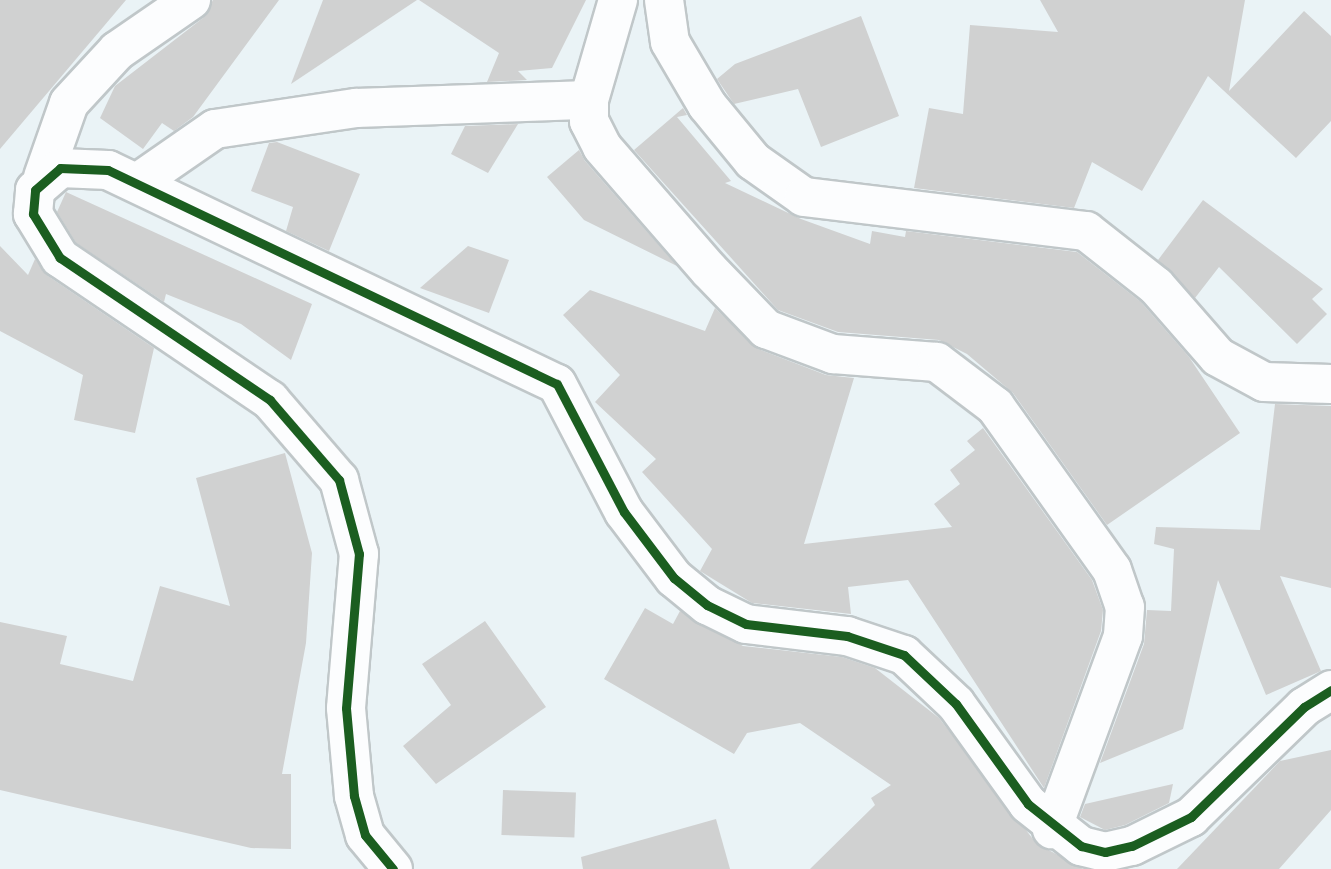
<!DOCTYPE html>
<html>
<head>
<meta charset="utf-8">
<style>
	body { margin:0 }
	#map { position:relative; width:1331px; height:869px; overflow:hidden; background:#eaf3f6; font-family:Signika,sans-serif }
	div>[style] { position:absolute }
	.building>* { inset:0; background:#d0d1d1; transform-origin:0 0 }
	.roads { filter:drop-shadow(2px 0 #c0c7c9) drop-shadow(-2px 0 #c0c7c9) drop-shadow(0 2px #c0c7c9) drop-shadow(0 -2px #c0c7c9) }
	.minor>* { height:38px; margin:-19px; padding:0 19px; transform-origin:19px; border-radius:19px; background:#fcfdfe }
	.cycleway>* { height:9px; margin:-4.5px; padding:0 4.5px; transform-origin:4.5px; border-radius:4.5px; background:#1b5e20 }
	span { translate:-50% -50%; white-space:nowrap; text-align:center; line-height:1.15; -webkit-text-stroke:5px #fff; paint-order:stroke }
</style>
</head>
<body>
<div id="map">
	<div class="building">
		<i style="clip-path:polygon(0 0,126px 0,0 149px)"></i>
		<i style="clip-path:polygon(213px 0,279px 0,193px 117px,174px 131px,162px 123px,143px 149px,100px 118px,115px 86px,203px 18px)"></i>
		<i style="clip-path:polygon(323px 0,417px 0,291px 84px)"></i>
		<i style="clip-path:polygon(419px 0,586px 0,552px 68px,518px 71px,527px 80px,487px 82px,499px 53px)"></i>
		<i style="clip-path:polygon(1040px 0,1245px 0,1229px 91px,1304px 11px,1331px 36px,1331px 121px,1296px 158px,1208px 76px,1142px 191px,1092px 162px,1074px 208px,914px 188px,929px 108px,963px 114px,970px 25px,1058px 32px)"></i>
		<i style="clip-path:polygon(861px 16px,899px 116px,821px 147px,798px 89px,734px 104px,717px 79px,735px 64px)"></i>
		<i style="clip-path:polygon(683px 108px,687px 115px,677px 117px,731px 181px,725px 183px,801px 219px,870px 244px,872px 231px,905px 237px,906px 231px,1077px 252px,1141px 302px,1189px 357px,1240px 433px,1107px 525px,1013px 393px,967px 354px,939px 340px,838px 332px,778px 310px,634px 150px)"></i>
		<i style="clip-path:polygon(518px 124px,488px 173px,451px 154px,465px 126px)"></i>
		<i style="clip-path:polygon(277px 142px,360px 174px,329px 251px,286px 231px,293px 207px,251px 191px,269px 143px)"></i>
		<i style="clip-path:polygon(579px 150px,585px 161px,677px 266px,584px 220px,547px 177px)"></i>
		<i style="clip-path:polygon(66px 192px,312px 304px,291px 360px,241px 324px,166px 294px,164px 302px,76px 243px,57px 212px)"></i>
		<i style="clip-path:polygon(1203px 200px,1323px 289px,1312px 299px,1327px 314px,1297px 344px,1219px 267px,1195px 298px,1158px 260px)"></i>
		<i style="clip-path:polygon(0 246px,28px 275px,35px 259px,48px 276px,154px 348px,135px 433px,74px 420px,83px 375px,0 331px)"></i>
		<i style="clip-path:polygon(468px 246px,509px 260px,489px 313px,420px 288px)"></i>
		<i style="clip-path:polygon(590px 290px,705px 331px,715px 308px,758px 349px,826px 375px,854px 378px,804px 544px,952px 527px,934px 504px,960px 484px,950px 470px,975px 450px,967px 441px,983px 428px,1092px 580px,1103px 610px,1101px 631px,1044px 788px,908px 580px,848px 587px,851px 614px,752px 603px,700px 571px,712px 549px,642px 472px,656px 459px,595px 402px,620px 375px,563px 315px)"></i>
		<i style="clip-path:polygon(1275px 404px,1331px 406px,1331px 588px,1280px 576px,1321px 671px,1266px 695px,1218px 580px,1183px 729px,1100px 763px,1144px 644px,1147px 610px,1171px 611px,1174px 549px,1154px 544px,1156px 527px,1260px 530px)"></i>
		<i style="clip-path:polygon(285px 453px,312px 553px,306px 643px,282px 774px,291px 774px,291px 849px,251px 848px,0 790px,0 622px,67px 636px,60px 664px,133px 681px,160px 586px,230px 606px,196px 478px)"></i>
		<i style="clip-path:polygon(645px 608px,673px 624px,680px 611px,743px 646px,842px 657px,875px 668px,939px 718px,1036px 843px,1083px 869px,810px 869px,875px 805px,871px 798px,891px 785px,800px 723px,747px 733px,734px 754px,604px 679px)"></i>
		<i style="clip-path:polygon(485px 621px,546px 707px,436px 784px,403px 746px,451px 705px,422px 664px)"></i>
		<i style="clip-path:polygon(1331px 750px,1331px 810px,1279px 869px,1177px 869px,1280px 761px)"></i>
		<i style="clip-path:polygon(1173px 784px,1169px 803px,1125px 825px,1105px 830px,1080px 817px,1085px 804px)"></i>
		<i style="left:503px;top:790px;width:73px;height:45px;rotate:2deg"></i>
		<i style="clip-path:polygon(716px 819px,730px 869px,583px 869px,581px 857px)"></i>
	</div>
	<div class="roads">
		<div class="minor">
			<i style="left:618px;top:0;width:104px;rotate:106.2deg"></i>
			<i style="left:589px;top:100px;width:21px;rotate:90deg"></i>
			<i style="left:589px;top:121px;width:29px;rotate:63deg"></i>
			<i style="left:602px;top:147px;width:163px;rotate:49deg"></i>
			<i style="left:709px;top:270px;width:82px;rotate:46deg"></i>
			<i style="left:766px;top:329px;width:72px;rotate:20.5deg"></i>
			<i style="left:833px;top:354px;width:104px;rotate:4.4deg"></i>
			<i style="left:937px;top:362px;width:73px;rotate:37.2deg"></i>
			<i style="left:995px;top:406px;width:201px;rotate:54.5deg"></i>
			<i style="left:1112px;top:570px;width:39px;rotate:71deg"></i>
			<i style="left:1125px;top:607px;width:29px;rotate:94deg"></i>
			<i style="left:1123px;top:636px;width:206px;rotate:110.2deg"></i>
			<i style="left:664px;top:0;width:42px;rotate:81.9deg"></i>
			<i style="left:670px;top:42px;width:73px;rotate:59.6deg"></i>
			<i style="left:707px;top:105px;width:72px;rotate:50.6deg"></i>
			<i style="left:753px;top:161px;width:62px;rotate:35.2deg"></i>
			<i style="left:804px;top:197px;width:284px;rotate:6.9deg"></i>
			<i style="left:1086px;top:231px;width:89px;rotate:38.2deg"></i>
			<i style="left:1156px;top:286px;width:94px;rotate:48.9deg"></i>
			<i style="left:1218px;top:357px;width:52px;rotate:28.5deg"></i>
			<i style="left:1264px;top:382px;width:67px;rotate:1.7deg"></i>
			<i style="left:43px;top:177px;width:78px;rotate:-70.6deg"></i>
			<i style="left:69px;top:103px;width:71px;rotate:-47.3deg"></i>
			<i style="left:117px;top:51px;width:90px;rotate:-34.6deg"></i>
			<i style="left:137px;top:183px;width:95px;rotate:-34.7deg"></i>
			<i style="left:215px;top:129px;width:143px;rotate:-8.5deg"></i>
			<i style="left:356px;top:108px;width:233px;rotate:-2deg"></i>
			<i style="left:393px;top:869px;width:44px;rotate:-129.5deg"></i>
			<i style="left:365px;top:835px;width:41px;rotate:-105.8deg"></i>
			<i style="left:354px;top:796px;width:88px;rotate:-95.2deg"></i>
			<i style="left:346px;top:708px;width:155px;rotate:-85.2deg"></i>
			<i style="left:359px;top:554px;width:77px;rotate:-105.1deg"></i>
			<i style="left:339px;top:480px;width:106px;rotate:-130.8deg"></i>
			<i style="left:270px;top:400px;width:254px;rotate:-145.9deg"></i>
			<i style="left:60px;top:258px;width:52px;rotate:-121.5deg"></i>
			<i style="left:33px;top:214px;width:24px;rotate:-85deg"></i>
			<i style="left:35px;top:190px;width:33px;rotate:-41deg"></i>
			<i style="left:60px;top:168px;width:48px;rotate:2.4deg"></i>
			<i style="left:108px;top:170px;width:497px;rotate:25.5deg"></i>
			<i style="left:557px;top:384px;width:144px;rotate:62.4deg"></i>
			<i style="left:624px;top:512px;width:83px;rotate:52.9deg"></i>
			<i style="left:674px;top:578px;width:43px;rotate:39.3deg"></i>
			<i style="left:707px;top:605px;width:43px;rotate:26deg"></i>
			<i style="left:746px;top:624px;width:102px;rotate:6.8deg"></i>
			<i style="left:847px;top:636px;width:60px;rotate:18.4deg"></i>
			<i style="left:904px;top:655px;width:71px;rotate:43.3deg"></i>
			<i style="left:956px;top:704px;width:123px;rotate:54.2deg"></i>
			<i style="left:1028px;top:804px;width:68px;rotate:38.4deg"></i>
			<i style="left:1081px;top:846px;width:25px;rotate:14deg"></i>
			<i style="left:1105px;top:852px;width:28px;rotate:-13deg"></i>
			<i style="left:1132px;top:846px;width:66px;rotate:-26.2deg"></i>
			<i style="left:1191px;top:817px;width:158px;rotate:-44.2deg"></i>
			<i style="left:1304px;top:707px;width:32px;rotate:-32deg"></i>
		</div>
	</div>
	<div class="cycleway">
		<i style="left:393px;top:869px;width:44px;rotate:-129.5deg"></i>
		<i style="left:365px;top:835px;width:41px;rotate:-105.8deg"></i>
		<i style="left:354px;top:796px;width:88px;rotate:-95.2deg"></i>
		<i style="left:346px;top:708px;width:155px;rotate:-85.2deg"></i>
		<i style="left:359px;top:554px;width:77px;rotate:-105.1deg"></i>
		<i style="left:339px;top:480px;width:106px;rotate:-130.8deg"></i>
		<i style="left:270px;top:400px;width:254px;rotate:-145.9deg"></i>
		<i style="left:60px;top:258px;width:52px;rotate:-121.5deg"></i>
		<i style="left:33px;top:214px;width:24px;rotate:-85deg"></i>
		<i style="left:35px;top:190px;width:33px;rotate:-41deg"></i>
		<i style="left:60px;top:168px;width:48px;rotate:2.4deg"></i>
		<i style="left:108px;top:170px;width:497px;rotate:25.5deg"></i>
		<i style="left:557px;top:384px;width:144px;rotate:62.4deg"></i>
		<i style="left:624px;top:512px;width:83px;rotate:52.9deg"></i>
		<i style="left:674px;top:578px;width:43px;rotate:39.3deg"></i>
		<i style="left:707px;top:605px;width:43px;rotate:26deg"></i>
		<i style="left:746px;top:624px;width:102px;rotate:6.8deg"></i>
		<i style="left:847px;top:636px;width:60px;rotate:18.4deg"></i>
		<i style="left:904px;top:655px;width:71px;rotate:43.3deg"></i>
		<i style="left:956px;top:704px;width:123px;rotate:54.2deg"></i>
		<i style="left:1028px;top:804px;width:68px;rotate:38.4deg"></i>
		<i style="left:1081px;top:846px;width:25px;rotate:14deg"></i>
		<i style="left:1105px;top:852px;width:28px;rotate:-13deg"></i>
		<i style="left:1132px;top:846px;width:66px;rotate:-26.2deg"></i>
		<i style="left:1191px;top:817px;width:158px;rotate:-44.2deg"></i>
		<i style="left:1304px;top:707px;width:32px;rotate:-32deg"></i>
	</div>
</div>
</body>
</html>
